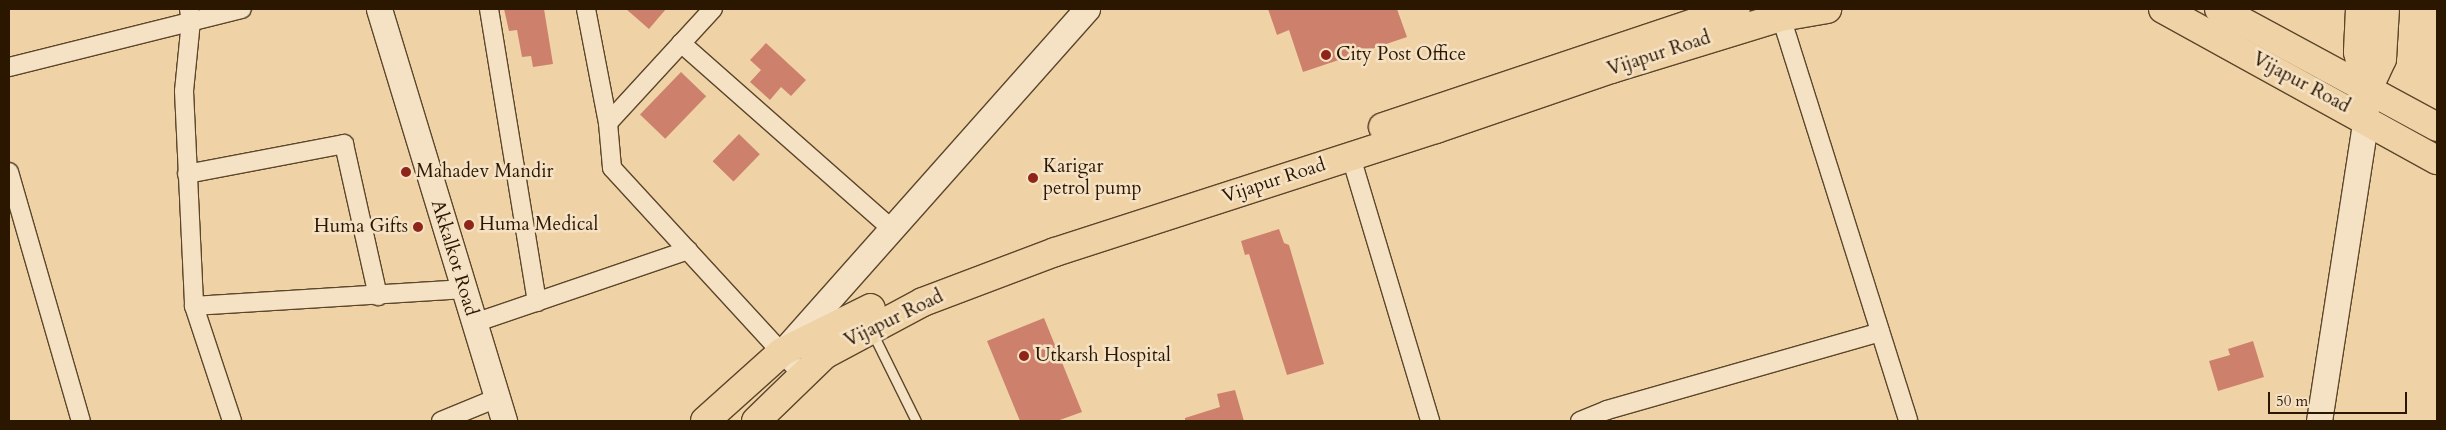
<!DOCTYPE html>
<html>
<head>
<meta charset="utf-8">
<style>
	body { margin:0 }
	#map { position:relative; width:2446px; height:430px; overflow:hidden; background:#efd3a6; font-family:Cardo,serif }
	div>[style] { position:absolute }
	.building>* { inset:0; background:#cd816d; transform-origin:0 0 }
	.roads { filter:drop-shadow(1px 0 #5c462a) drop-shadow(-1px 0 #5c462a) drop-shadow(0 1px #5c462a) drop-shadow(0 -1px #5c462a) }
	.lane>* { height:9px; margin:-4.5px; padding:0 4.5px; transform-origin:4.5px; border-radius:4.5px; background:#f5e2c5 }
	.street>* { height:18px; margin:-9px; padding:0 9px; transform-origin:9px; border-radius:9px; background:#f5e2c5 }
	.secondary>* { height:25px; margin:-12.5px; padding:0 12.5px; transform-origin:12.5px; border-radius:12.5px; background:#f5e2c5 }
	.primary>* { height:28px; margin:-14px; padding:0 14px; transform-origin:14px; border-radius:14px; background:#efd3a6 }
	.dots>* { width:14px; height:14px; translate:-50% -50%; box-sizing:border-box; border:2px solid #f5e2c5; border-radius:50% }
	span { translate:-50% -50%; white-space:nowrap; text-align:center; line-height:1.15; -webkit-text-stroke:5px #f5e2c5; paint-order:stroke }
	.street-label { font-size:19px; color:#2b1700 }
	.poi-label { font-size:19px; color:#2b1700 }
	.left { translate:0 -50%; text-align:left }
	.right { translate:-100% -50%; text-align:right }
	.frame { position:absolute; inset:0; border:10px solid #2b1700; pointer-events:none }
	.scale { position:absolute; left:2268px; top:392px; width:139px; height:22px; box-sizing:border-box; border:2px solid #2b1700; border-top:0; padding-left:6px; font-size:15px; line-height:18px; white-space:nowrap; color:#2b1700; -webkit-text-stroke:4px #f5e2c5; paint-order:stroke }
</style>
</head>
<body>
<div id="map">
	<div class="building">
		<i style="clip-path:polygon(504px 9px,544px 9px,553px 64px,533px 67px,531px 56px,522px 57px,517px 30px,509px 31px)"></i>
		<i style="clip-path:polygon(626px 9px,666px 9px,649px 29px)"></i>
		<i style="clip-path:polygon(1268px 9px,1397px 9px,1407px 37px,1303px 72px,1289px 30px,1277px 35px)"></i>
		<i style="clip-path:polygon(766px 43px,806px 80px,791px 96px,781px 87px,770px 100px,750px 82px,761px 70px,750px 60px)"></i>
		<i style="left:681px;top:72px;width:35px;height:59px;rotate:44deg"></i>
		<i style="left:739px;top:134px;width:29px;height:38px;rotate:44deg"></i>
		<i style="clip-path:polygon(1279px 229px,1284px 243px,1289px 245px,1324px 364px,1287px 375px,1249px 254px,1245px 255px,1241px 241px)"></i>
		<i style="clip-path:polygon(1044px 318px,1082px 412px,1057px 421px,1020px 421px,987px 341px)"></i>
		<i style="clip-path:polygon(2253px 341px,2264px 377px,2218px 391px,2209px 361px,2230px 355px,2228px 349px)"></i>
		<i style="clip-path:polygon(1235px 390px,1244px 421px,1185px 421px,1185px 418px,1220px 407px,1217px 394px)"></i>
	</div>
	<div class="roads">
		<div class="lane">
			<i style="left:872px;top:332px;width:99px;rotate:63.7deg"></i>
		</div>
		<div class="street">
			<i style="left:189px;top:9px;width:12px;rotate:81deg"></i>
			<i style="left:191px;top:21px;width:70px;rotate:95.7deg"></i>
			<i style="left:184px;top:91px;width:215px;rotate:87.3deg"></i>
			<i style="left:194px;top:306px;width:121px;rotate:71.7deg"></i>
			<i style="left:489px;top:9px;width:297px;rotate:80.7deg"></i>
			<i style="left:586px;top:9px;width:116px;rotate:79.1deg"></i>
			<i style="left:608px;top:123px;width:45px;rotate:84.9deg"></i>
			<i style="left:612px;top:168px;width:282px;rotate:47.4deg"></i>
			<i style="left:1781px;top:17px;width:423px;rotate:72.5deg"></i>
			<i style="left:681px;top:43px;width:283px;rotate:41.4deg"></i>
			<i style="left:9px;top:67px;width:240px;rotate:-14deg"></i>
			<i style="left:608px;top:123px;width:155px;rotate:-47.4deg"></i>
			<i style="left:1351px;top:157px;width:276px;rotate:73.3deg"></i>
			<i style="left:9px;top:172px;width:259px;rotate:73.9deg"></i>
			<i style="left:187px;top:174px;width:160px;rotate:-10.8deg"></i>
			<i style="left:344px;top:144px;width:156px;rotate:77.4deg"></i>
			<i style="left:194px;top:306px;width:271px;rotate:-3.6deg"></i>
			<i style="left:474px;top:323px;width:226px;rotate:-18.8deg"></i>
			<i style="left:441px;top:421px;width:61px;rotate:-22.3deg"></i>
			<i style="left:1580px;top:421px;width:29px;rotate:-22deg"></i>
			<i style="left:1607px;top:410px;width:284px;rotate:-15.9deg"></i>
		</div>
		<div class="secondary">
			<i style="left:379px;top:9px;width:431px;rotate:73.1deg"></i>
			<i style="left:785px;top:349px;width:455px;rotate:-48.4deg"></i>
			<i style="left:2319px;top:421px;width:307px;rotate:-81.2deg"></i>
		</div>
		<div class="primary">
			<i style="left:2163px;top:9px;width:313px;rotate:28.9deg"></i>
			<i style="left:2219px;top:9px;width:248px;rotate:28.4deg"></i>
			<i style="left:2360px;top:9px;width:43px;rotate:92.7deg"></i>
			<i style="left:2358px;top:52px;width:40px;rotate:77deg"></i>
			<i style="left:2367px;top:91px;width:13px;rotate:90deg"></i>
			<i style="left:2367px;top:91px;width:35px;rotate:-65deg"></i>
			<i style="left:2382px;top:59px;width:50px;rotate:-86.6deg"></i>
			<i style="left:1383px;top:127px;width:372px;rotate:-18.5deg"></i>
			<i style="left:705px;top:421px;width:103px;rotate:-41.9deg"></i>
			<i style="left:782px;top:352px;width:99px;rotate:-26.3deg"></i>
			<i style="left:756px;top:421px;width:95px;rotate:-44.1deg"></i>
			<i style="left:824px;top:355px;width:112px;rotate:-28.2deg"></i>
			<i style="left:923px;top:302px;width:141px;rotate:-20.7deg"></i>
			<i style="left:1055px;top:252px;width:400px;rotate:-17.9deg"></i>
			<i style="left:1436px;top:129px;width:185px;rotate:-18.9deg"></i>
			<i style="left:1611px;top:69px;width:178px;rotate:-17deg"></i>
			<i style="left:1781px;top:17px;width:47px;rotate:-9.9deg"></i>
		</div>
	</div>
	<div class="dots">
		<i style="left:1326px;top:55px;background:#8f2418"></i>
		<i style="left:406px;top:172px;background:#8f2418"></i>
		<i style="left:1033px;top:178px;background:#8f2418"></i>
		<i style="left:469px;top:225px;background:#8f2418"></i>
		<i style="left:418px;top:227px;background:#8f2418"></i>
		<i style="left:1024px;top:356px;background:#8f2418"></i>
	</div>
	<div class="street-label">
		<span style="left:1659px;top:54px;rotate:-18deg">Vijapur Road</span>
		<span style="left:2301px;top:83px;rotate:28deg">Vijapur Road</span>
		<span style="left:1274px;top:181px;rotate:-18deg">Vijapur Road</span>
		<span style="left:454px;top:258px;rotate:73deg">Akkalkot Road</span>
		<span style="left:894px;top:319px;rotate:-26deg">Vijapur Road</span>
	</div>
	<div class="poi-label">
		<span class="left" style="left:1336px;top:55px">City Post Office</span>
		<span class="left" style="left:1043px;top:178px">Karigar<br>petrol pump</span>
		<span class="left" style="left:416px;top:172px">Mahadev Mandir</span>
		<span class="left" style="left:479px;top:225px">Huma Medical</span>
		<span class="right" style="left:408px;top:227px">Huma Gifts</span>
		<span class="left" style="left:1035px;top:356px">Utkarsh Hospital</span>
	</div>
	<div class="frame"></div>
	<div class="scale">50 m</div>
</div>
</body>
</html>
